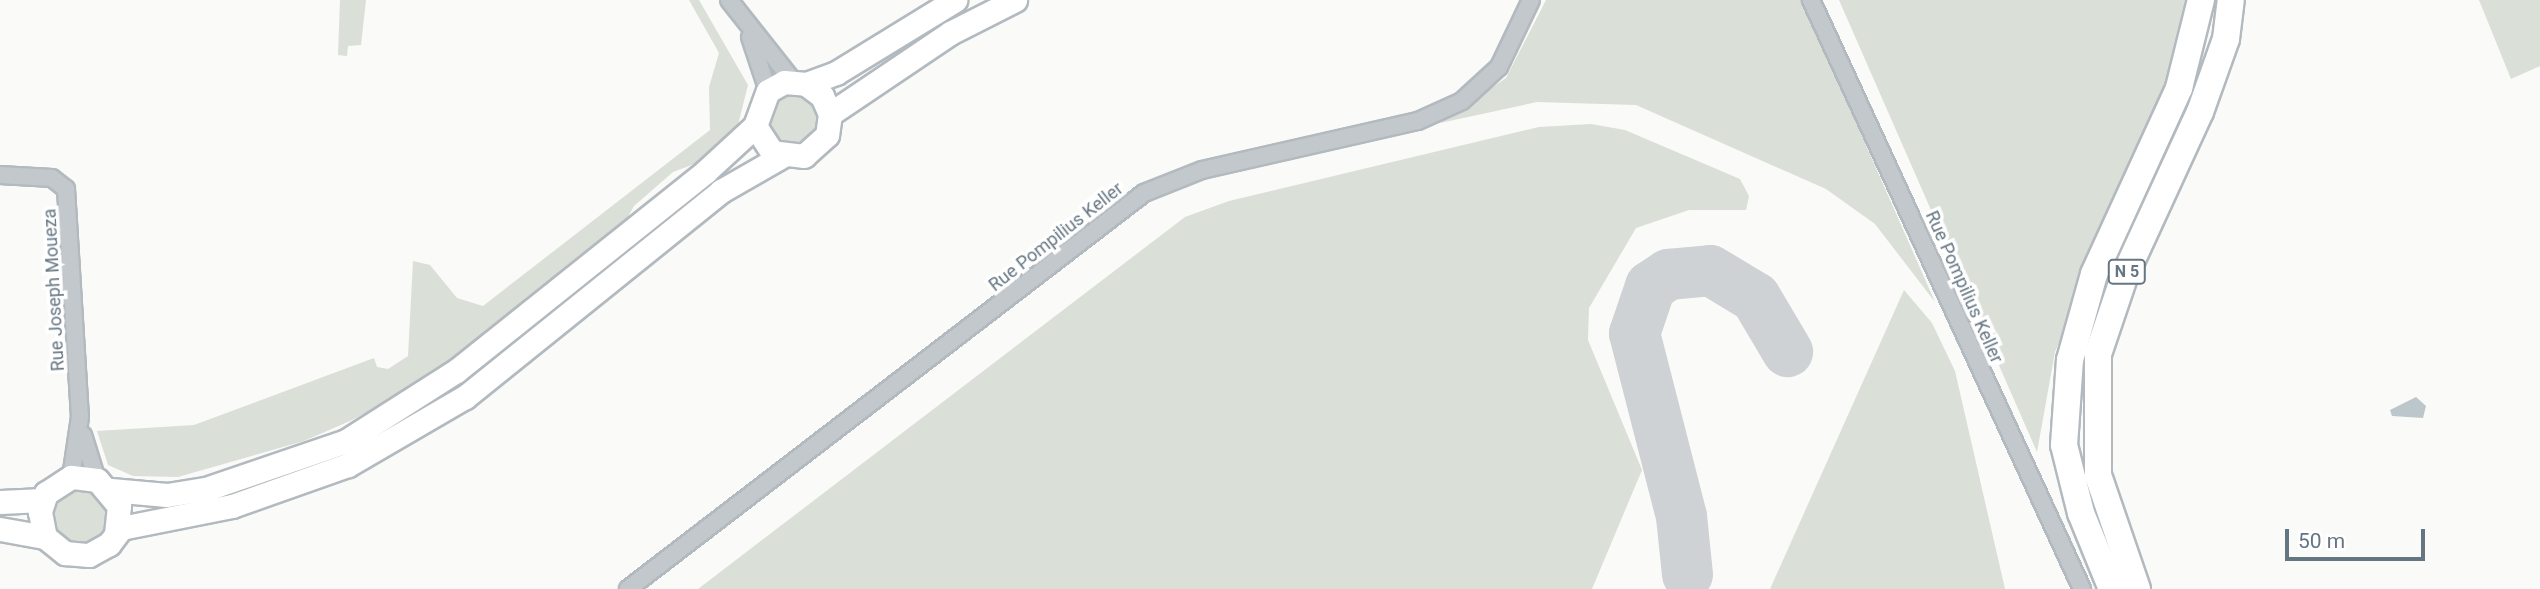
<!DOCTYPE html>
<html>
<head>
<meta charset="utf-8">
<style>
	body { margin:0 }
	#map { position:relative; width:2540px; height:589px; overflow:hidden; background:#fafaf8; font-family:Roboto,sans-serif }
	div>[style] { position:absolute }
	.green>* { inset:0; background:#dadfd7 }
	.round { border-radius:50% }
	.water>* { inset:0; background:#bbc7cb }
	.taxiway>* { height:51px; margin:-25.5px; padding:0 25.5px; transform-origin:25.5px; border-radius:25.5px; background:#ced2d4 }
	.roads { filter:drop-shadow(2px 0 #b3babf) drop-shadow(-2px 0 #b3babf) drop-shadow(0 2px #b3babf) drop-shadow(0 -2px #b3babf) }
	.street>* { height:16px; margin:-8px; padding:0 8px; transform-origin:8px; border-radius:8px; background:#c3c8cc }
	.secondary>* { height:23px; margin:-11.5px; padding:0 11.5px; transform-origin:11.5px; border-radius:11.5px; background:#fff }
	.primary>* { height:26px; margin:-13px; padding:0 13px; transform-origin:13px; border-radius:13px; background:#fff }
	span { translate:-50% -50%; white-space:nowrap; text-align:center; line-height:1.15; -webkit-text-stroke:7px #fff; paint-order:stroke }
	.shield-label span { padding:2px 5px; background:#fff; border:2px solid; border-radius:5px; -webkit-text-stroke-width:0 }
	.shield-label { font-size:16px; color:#657683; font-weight:700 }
	.street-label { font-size:18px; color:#657683 }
	.scale { position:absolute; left:2285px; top:529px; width:140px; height:32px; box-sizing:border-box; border:4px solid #657683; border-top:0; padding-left:9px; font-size:21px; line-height:24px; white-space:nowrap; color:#657683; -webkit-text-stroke:5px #fff; paint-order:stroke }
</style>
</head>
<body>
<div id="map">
	<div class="green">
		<i style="clip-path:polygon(340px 0,366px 0,361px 45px,348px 46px,347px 56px,338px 55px)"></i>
		<i style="clip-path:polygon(689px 0,699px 0,748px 85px,738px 125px,697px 163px,673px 172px,634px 206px,622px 228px,421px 384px,352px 420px,304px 441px,178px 477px,133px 476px,108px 465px,97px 431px,194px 425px,374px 358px,377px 367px,388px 369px,408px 356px,413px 261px,430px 265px,457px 298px,483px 306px,710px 130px,709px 87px,719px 53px)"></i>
		<i style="clip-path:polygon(1546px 0,1802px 0,1935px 302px,1875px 224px,1826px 189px,1636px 105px,1537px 102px,1440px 123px,1506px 78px)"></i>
		<i style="clip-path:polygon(1839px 0,2185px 0,2179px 49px,2055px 352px,2037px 452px)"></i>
		<i style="clip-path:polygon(2479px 0,2540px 0,2540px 66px,2511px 79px)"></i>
		<i style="clip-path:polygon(786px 90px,815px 99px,823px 127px,794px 151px,768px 138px,764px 110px)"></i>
		<i style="clip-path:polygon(1591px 124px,1625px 130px,1740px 179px,1749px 196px,1746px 210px,1689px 210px,1636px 228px,1589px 308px,1588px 340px,1642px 470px,1592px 589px,698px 589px,1185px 217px,1229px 201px,1539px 127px)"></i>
		<i style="clip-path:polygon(1904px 290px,1932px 323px,1955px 371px,2005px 589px,1770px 589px)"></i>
		<i class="round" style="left:53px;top:489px;width:54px;height:54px"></i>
	</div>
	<div class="water">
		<i style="clip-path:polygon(2416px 397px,2426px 406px,2423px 418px,2392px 416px,2390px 410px)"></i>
	</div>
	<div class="taxiway">
		<i style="left:1687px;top:574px;width:58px;rotate:-95.9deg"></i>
		<i style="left:1681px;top:516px;width:189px;rotate:-104.4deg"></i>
		<i style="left:1634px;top:333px;width:50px;rotate:-71.2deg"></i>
		<i style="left:1650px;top:286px;width:22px;rotate:-34deg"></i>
		<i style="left:1668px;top:274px;width:42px;rotate:-5.4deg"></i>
		<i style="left:1710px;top:270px;width:52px;rotate:31deg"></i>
		<i style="left:1755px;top:297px;width:63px;rotate:59.3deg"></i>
	</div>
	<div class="roads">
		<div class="street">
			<i style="left:729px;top:0;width:103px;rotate:51.7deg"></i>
			<i style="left:1811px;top:0;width:648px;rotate:65.29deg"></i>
			<i style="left:750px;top:37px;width:57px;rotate:71.6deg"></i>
			<i style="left:0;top:175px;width:52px;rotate:3.3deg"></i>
			<i style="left:52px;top:178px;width:18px;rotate:38deg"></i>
			<i style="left:66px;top:189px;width:228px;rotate:86.5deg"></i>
			<i style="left:80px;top:417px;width:61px;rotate:98.5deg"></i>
			<i style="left:83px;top:435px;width:47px;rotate:72.7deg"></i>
			<i style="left:628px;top:589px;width:650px;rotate:-37.5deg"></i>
			<i style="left:1144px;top:193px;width:62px;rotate:-21.6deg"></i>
			<i style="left:1202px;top:170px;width:221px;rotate:-12.8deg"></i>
			<i style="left:1418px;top:121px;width:48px;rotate:-24.4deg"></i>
			<i style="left:1462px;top:101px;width:50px;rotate:-42.6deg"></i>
			<i style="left:1499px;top:67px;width:74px;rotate:-64.5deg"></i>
		</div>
		<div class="secondary">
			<i style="left:806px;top:84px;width:32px;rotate:-20deg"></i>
			<i style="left:836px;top:73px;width:140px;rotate:-31.5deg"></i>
			<i style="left:830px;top:114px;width:145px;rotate:-34deg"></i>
			<i style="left:950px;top:33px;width:73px;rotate:-26.9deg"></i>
			<i style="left:111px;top:490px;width:56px;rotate:5.1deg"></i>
			<i style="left:167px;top:495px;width:39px;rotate:-9deg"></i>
			<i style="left:206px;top:489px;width:148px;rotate:-18.9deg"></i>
			<i style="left:346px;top:441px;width:130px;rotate:-32.5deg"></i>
			<i style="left:456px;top:371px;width:319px;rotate:-38.6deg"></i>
			<i style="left:705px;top:172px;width:68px;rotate:-42.6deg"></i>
			<i style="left:755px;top:126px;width:37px;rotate:-70deg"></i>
			<i style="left:768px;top:91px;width:18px;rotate:-29deg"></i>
			<i style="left:784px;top:82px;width:22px;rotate:5deg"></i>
			<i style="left:806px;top:84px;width:20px;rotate:37deg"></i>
			<i style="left:822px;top:96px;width:20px;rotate:66deg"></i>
			<i style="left:830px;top:114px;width:21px;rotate:98deg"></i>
			<i style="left:827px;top:135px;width:31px;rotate:138deg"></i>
			<i style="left:804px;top:156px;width:32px;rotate:-173deg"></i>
			<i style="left:772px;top:152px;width:31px;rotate:-123deg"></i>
			<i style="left:0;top:502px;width:43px;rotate:-2.7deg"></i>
			<i style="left:0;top:529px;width:46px;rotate:10.1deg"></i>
			<i style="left:116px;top:534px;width:28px;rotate:-84deg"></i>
			<i style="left:119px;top:506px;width:34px;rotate:-130deg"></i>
			<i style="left:97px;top:480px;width:26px;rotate:-173deg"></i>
			<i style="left:71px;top:477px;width:30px;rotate:147deg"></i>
			<i style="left:46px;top:493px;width:20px;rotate:108deg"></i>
			<i style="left:40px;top:512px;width:25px;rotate:79deg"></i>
			<i style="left:45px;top:537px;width:26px;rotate:39deg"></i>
			<i style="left:65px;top:553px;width:24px;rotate:5deg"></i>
			<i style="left:89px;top:555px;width:23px;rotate:-29deg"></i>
			<i style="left:109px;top:544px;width:20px;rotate:-53deg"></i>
			<i style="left:121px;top:528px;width:113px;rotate:-11.2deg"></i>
			<i style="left:232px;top:506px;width:123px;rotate:-19.5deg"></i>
			<i style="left:348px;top:465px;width:135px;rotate:-30.2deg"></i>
			<i style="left:465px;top:397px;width:329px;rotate:-38.8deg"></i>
			<i style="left:721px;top:191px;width:70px;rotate:-29.8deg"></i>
		</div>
		<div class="primary">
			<i style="left:2112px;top:589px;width:82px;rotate:-112.2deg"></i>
			<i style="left:2081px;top:513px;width:70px;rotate:-104deg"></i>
			<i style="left:2064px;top:445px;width:85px;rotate:-86deg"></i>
			<i style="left:2070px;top:360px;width:89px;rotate:-74.4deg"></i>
			<i style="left:2094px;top:274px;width:205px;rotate:-65.4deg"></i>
			<i style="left:2179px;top:88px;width:91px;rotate:-76deg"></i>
			<i style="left:2137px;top:589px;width:120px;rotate:-108.9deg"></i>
			<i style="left:2098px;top:475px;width:121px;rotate:-90deg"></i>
			<i style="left:2098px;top:354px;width:81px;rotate:-71.3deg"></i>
			<i style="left:2124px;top:277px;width:182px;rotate:-65.3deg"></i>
			<i style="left:2200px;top:112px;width:77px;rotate:-70.4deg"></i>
			<i style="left:2226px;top:39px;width:39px;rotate:-83deg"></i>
		</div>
	</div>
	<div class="shield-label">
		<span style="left:2127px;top:272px">N 5</span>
	</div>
	<div class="street-label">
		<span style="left:1056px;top:237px;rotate:-38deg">Rue Pompilius Keller</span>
		<span style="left:1964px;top:287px;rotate:66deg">Rue Pompilius Keller</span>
		<span style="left:54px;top:290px;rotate:-93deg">Rue Joseph Moueza</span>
	</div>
	<div class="scale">50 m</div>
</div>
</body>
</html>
